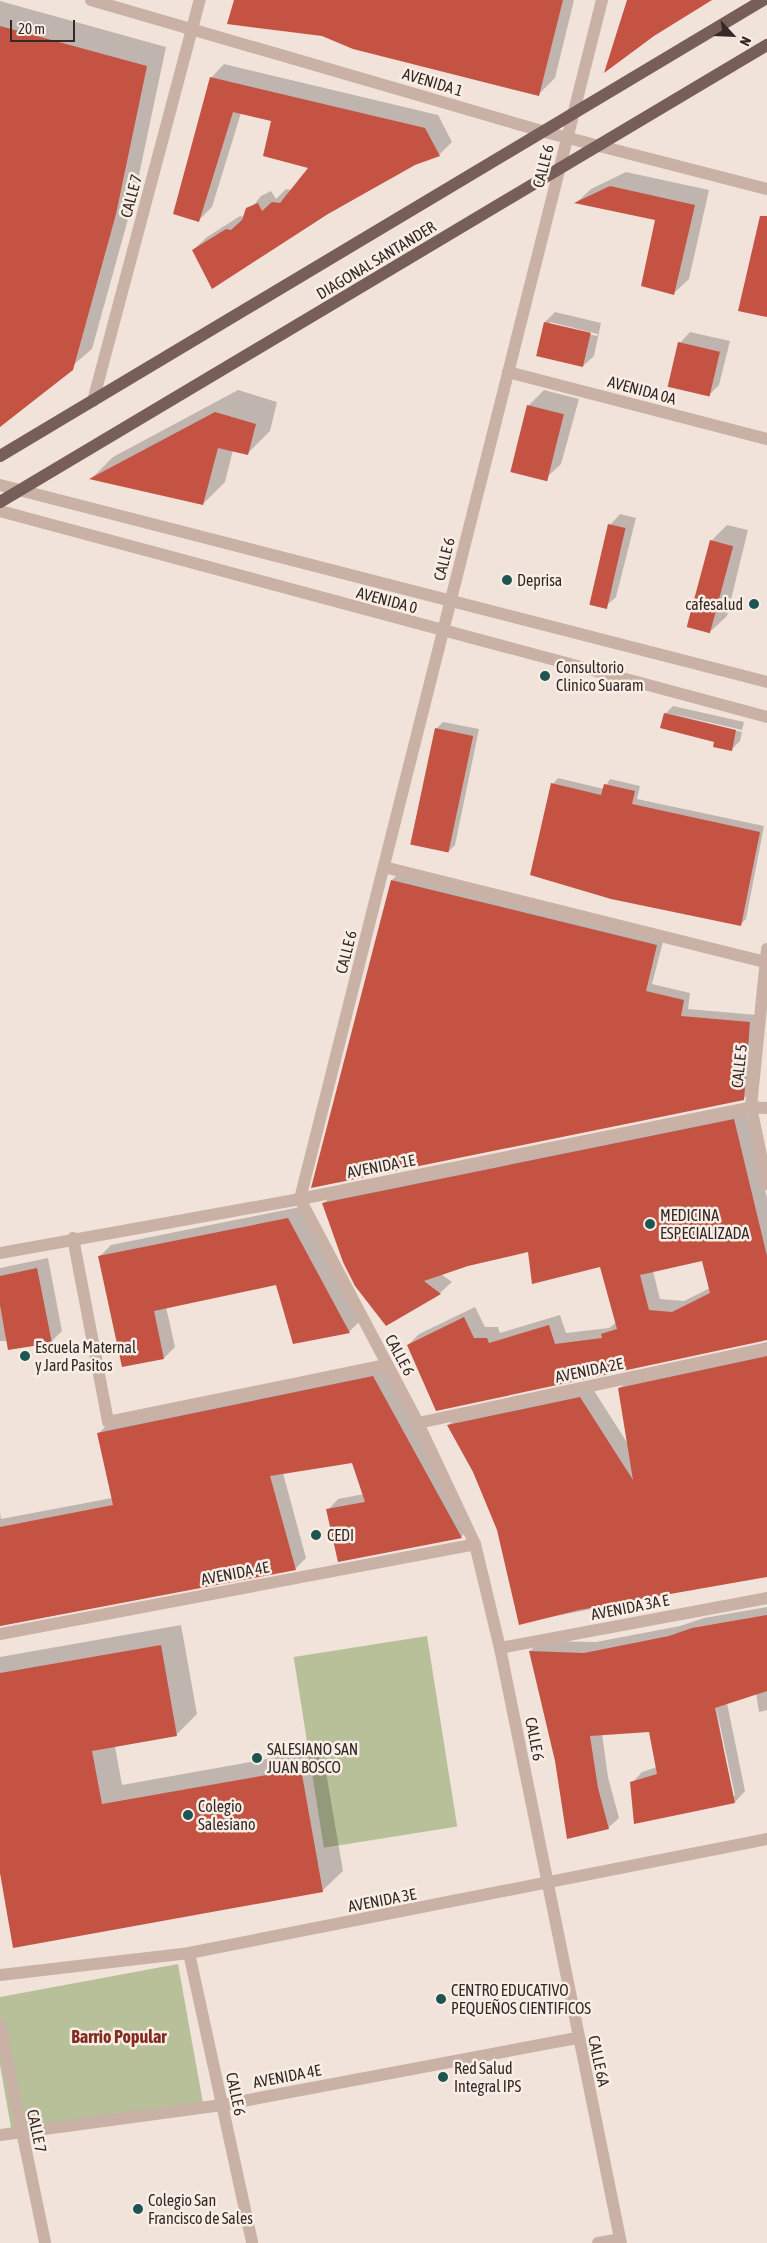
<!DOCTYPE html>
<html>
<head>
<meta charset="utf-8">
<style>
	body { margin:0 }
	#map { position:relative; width:767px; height:2243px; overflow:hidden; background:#f1e3da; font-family:"Asap Condensed",sans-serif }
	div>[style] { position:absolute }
	.green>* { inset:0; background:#b8c09a; transform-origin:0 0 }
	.shadow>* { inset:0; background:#0003 }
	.building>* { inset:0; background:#c45344; transform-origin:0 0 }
	.minor>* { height:12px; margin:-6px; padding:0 6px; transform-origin:6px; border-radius:6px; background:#c9b1a6 }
	.major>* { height:12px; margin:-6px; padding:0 6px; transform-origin:6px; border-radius:6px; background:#775e58 }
	.dots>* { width:14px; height:14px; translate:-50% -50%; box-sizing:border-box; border:2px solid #f9eee6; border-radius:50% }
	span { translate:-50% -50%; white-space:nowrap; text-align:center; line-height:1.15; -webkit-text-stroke:5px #f9eee6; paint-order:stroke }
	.street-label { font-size:16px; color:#352927 }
	.poi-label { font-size:16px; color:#352927 }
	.left { translate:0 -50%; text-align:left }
	.right { translate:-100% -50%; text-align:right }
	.neighbourhood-label { font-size:18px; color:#822b21; font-weight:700 }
	.north { position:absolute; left:707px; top:10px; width:50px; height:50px; -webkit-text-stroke:4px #f9eee6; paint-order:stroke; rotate:115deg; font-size:14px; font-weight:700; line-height:20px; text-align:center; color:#352927 }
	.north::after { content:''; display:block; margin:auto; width:18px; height:22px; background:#352927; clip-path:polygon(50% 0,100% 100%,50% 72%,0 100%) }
	.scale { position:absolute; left:10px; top:20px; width:65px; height:22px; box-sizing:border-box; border:2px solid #352927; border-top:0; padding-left:6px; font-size:15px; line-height:18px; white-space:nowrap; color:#352927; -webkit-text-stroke:4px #f9eee6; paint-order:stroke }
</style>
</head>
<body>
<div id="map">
	<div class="green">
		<i style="left:427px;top:1636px;width:193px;height:135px;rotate:81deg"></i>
		<i style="clip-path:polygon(178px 1964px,203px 2103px,13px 2139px,0 2065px,0 1997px)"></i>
	</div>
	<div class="shadow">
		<i style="clip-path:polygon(236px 0,574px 0,555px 78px,539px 94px)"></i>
		<i style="clip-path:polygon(0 1px,166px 47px,135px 194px,92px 349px,0 427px)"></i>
		<i style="clip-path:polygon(224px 64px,438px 115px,452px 142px,439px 155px,193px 250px,207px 237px,240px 216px,244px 217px,261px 196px,271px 191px,276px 199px,286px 189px,292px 190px,310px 167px,273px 121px,241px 113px,212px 207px,199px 220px,211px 78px)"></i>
		<i style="clip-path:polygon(626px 172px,709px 190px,689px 279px,674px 293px,657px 219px,577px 202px,591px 189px)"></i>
		<i style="clip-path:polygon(evenodd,555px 312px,601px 323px,594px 356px,583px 366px,545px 322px,555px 312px,550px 322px,598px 334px,597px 336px,550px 325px,550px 322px)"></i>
		<i style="clip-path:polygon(690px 332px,730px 341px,719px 385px,708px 396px,680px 343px)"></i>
		<i style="clip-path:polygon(238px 390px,277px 402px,270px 431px,247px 454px,233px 450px,225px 482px,203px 504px,92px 478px,113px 457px)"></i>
		<i style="clip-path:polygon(544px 390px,579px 399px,561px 464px,545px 479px,528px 406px)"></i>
		<i style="clip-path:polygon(620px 514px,636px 518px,616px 597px,605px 607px,610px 525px)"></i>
		<i style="clip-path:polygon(727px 525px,748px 530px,727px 616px,711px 631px,711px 541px)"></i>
		<i style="clip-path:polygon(673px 706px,744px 722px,742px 730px,669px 713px,742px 732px,740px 741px,732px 749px,665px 714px)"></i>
		<i style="clip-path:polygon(443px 722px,479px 729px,455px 845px,448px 852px,436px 729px)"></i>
		<i style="clip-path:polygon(558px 778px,604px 789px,610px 779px,640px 786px,637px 799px,764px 826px,746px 919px,740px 925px,553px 784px)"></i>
		<i style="clip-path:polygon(399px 873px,664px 938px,652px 984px,690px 993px,688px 1009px,757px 1015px,750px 1092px,743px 1099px,392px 880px)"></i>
		<i style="clip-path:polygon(evenodd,745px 1108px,767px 1198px,767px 1339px,437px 1409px,408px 1345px,419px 1334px,475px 1307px,485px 1327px,498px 1327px,500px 1333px,560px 1315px,566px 1333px,609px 1328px,617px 1322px,601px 1265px,529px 1250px,468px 1265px,441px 1274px,452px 1282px,441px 1292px,386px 1325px,324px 1203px,335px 1192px,745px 1108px,703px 1260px,710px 1288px,684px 1301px,660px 1299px,653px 1271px,703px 1260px)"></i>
		<i style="clip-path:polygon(300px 1207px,361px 1320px,349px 1332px,294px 1342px,277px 1283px,166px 1307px,175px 1347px,164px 1358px,100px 1256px,111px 1245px)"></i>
		<i style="clip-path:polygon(48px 1258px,62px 1331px,52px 1341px,0 1341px,0 1268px)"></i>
		<i style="clip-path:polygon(767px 1348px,767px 1575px,520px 1623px,498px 1530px,474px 1471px,449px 1425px,460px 1414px,591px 1386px,628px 1444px,619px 1389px,630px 1378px)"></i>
		<i style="clip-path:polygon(384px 1366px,471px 1527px,461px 1537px,328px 1510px,338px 1499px,364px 1494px,353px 1461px,283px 1473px,306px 1558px,295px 1569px,0 1626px,0 1512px,1px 1519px,112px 1498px,98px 1434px,109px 1423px)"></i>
		<i style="clip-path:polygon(evenodd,767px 1607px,767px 1710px,759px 1712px,756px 1693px,727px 1703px,745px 1791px,735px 1802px,632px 1783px,642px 1772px,657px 1767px,650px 1731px,602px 1734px,608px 1777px,619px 1818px,608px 1828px,556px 1761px,530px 1651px,541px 1641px,596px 1642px,680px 1626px,704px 1618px,767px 1607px,715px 1701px,735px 1796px,732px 1796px,715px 1701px)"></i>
		<i style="clip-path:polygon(181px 1625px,197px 1714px,176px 1735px,115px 1746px,122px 1785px,322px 1749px,343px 1871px,322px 1891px,0 1865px,0 1657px)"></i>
	</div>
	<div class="building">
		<i style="clip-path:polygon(234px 0,563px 0,539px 96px,353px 49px,322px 36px,227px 24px)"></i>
		<i style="clip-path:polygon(627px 0,712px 0,654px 36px,604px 73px)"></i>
		<i style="clip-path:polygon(0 26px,147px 66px,116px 214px,73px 370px,0 427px)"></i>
		<i style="clip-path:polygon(210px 77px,425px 128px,440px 156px,415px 165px,328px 214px,212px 289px,192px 250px,226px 229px,231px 230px,242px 220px,246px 208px,258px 203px,262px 211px,272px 202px,280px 203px,308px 168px,263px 156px,271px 121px,233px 112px,199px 222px,173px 214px)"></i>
		<i style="clip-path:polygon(610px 186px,695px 205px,674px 295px,641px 286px,655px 220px,574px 203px)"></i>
		<i style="clip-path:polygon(760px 216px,767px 216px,767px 317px,738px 311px)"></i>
		<i style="left:544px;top:322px;width:48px;height:35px;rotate:13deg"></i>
		<i style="left:678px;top:342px;width:43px;height:46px;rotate:13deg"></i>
		<i style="left:527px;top:405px;width:38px;height:69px;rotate:14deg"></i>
		<i style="clip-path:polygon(215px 412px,256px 424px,248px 455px,218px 448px,203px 505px,89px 479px)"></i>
		<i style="left:608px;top:524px;width:18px;height:83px;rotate:13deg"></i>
		<i style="left:710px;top:540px;width:24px;height:90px;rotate:15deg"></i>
		<i style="clip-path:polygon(664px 713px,736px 730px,732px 751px,713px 747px,714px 742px,660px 728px)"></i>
		<i style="left:435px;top:728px;width:39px;height:119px;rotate:12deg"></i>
		<i style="clip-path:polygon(551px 783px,601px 795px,604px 784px,635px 791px,632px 804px,760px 832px,741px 926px,611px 899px,530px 875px)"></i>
		<i style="clip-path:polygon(391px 880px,657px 945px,646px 991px,684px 1000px,681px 1016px,750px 1022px,744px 1100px,311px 1188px)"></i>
		<i style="clip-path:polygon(evenodd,734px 1119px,767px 1256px,767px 1340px,436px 1411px,407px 1345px,464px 1317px,474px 1338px,487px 1338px,489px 1343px,549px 1325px,555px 1344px,602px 1338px,601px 1334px,617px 1329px,600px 1267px,532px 1284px,528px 1252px,468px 1266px,424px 1281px,441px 1294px,386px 1326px,355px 1286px,343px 1262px,322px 1203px,734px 1119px,702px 1261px,710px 1293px,672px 1312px,649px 1310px,640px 1275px,702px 1261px)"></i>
		<i style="clip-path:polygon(288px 1218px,350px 1333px,293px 1344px,276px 1285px,154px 1311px,164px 1359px,122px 1367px,98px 1256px)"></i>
		<i style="clip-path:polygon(37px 1268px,52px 1343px,8px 1350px,0 1305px,0 1276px)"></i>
		<i style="clip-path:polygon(767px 1356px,767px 1577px,579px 1610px,519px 1625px,497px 1530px,473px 1472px,447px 1425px,580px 1397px,633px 1480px,618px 1388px)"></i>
		<i style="clip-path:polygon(373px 1376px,462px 1538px,338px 1562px,326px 1509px,365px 1502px,352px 1463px,270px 1476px,296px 1570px,0 1626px,0 1527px,113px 1505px,97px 1433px)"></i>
		<i style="clip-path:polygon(767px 1615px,767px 1691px,715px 1708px,735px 1803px,634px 1824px,630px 1782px,657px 1774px,649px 1732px,590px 1736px,598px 1788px,609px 1829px,567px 1839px,555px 1761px,529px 1651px,584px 1653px,669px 1636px,692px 1628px)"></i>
		<i style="clip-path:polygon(161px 1645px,177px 1736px,92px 1751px,102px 1804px,301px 1769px,323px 1892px,13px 1948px,0 1873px,0 1673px)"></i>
	</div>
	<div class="minor">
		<i style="left:91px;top:0;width:473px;rotate:16.2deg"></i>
		<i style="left:545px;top:132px;width:229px;rotate:14.4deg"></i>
		<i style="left:602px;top:0;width:1236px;rotate:104.14deg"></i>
		<i style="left:300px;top:1199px;width:253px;rotate:62.2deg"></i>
		<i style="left:418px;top:1423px;width:134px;rotate:64.8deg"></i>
		<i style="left:475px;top:1544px;width:107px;rotate:76.5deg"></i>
		<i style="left:500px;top:1648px;width:607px;rotate:78.51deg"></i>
		<i style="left:508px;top:372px;width:268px;rotate:14.5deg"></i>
		<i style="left:93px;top:401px;width:415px;rotate:-75.1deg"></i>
		<i style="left:0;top:485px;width:792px;rotate:14.4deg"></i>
		<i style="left:0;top:511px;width:794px;rotate:15.03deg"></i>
		<i style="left:384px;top:867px;width:394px;rotate:14deg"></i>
		<i style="left:767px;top:949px;width:159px;rotate:95.8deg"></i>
		<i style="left:751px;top:1107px;width:79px;rotate:78.3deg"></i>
		<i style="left:73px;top:1238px;width:187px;rotate:79.2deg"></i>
		<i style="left:108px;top:1422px;width:284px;rotate:-11.6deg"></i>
		<i style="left:0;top:1253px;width:305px;rotate:-10.2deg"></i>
		<i style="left:300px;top:1199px;width:460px;rotate:-11.5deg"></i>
		<i style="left:751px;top:1107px;width:16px;rotate:4deg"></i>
		<i style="left:418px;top:1423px;width:357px;rotate:-12.1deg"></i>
		<i style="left:0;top:1634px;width:483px;rotate:-10.7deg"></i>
		<i style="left:500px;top:1648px;width:272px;rotate:-10.6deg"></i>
		<i style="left:189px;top:1953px;width:297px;rotate:77.7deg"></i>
		<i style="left:0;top:1975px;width:190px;rotate:-6.6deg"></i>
		<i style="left:189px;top:1953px;width:589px;rotate:-11.16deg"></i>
		<i style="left:0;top:2025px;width:223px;rotate:78.3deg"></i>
		<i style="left:0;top:2135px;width:224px;rotate:-7.7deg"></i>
		<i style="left:222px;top:2105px;width:362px;rotate:-10.7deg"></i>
		<i style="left:598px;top:2243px;width:22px;rotate:-10deg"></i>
	</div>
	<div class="major">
		<i style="left:0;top:456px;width:889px;rotate:-30.86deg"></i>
		<i style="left:0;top:502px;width:893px;rotate:-30.79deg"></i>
	</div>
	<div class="dots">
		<i style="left:507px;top:580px;background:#1d5552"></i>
		<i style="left:754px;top:604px;background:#1d5552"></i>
		<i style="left:545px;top:676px;background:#1d5552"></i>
		<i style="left:650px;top:1224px;background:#1d5552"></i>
		<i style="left:25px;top:1356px;background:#1d5552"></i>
		<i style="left:316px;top:1535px;background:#1d5552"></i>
		<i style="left:257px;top:1758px;background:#1d5552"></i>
		<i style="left:188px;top:1815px;background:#1d5552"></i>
		<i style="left:441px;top:1999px;background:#1d5552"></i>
		<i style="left:443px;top:2077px;background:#1d5552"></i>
		<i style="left:138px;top:2209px;background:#1d5552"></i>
	</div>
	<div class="street-label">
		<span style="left:433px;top:82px;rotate:17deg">AVENIDA 1</span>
		<span style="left:543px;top:166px;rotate:-76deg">CALLE 6</span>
		<span style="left:131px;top:196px;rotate:-75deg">CALLE 7</span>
		<span style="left:376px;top:260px;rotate:-31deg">DIAGONAL SANTANDER</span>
		<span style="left:642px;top:390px;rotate:15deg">AVENIDA 0A</span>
		<span style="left:444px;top:559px;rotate:-76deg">CALLE 6</span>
		<span style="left:387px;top:600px;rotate:15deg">AVENIDA 0</span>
		<span style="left:346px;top:952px;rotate:-76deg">CALLE 6</span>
		<span style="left:739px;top:1066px;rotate:-84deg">CALLE 5</span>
		<span style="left:381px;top:1166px;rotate:-11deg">AVENIDA 1E</span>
		<span style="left:400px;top:1355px;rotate:62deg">CALLE 6</span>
		<span style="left:589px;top:1370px;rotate:-12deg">AVENIDA 2E</span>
		<span style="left:235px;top:1573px;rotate:-11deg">AVENIDA 4E</span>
		<span style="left:630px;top:1607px;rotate:-11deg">AVENIDA 3A E</span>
		<span style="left:535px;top:1739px;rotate:79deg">CALLE 6</span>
		<span style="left:382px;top:1900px;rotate:-11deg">AVENIDA 3E</span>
		<span style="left:599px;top:2061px;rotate:78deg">CALLE 6A</span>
		<span style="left:287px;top:2076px;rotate:-11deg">AVENIDA 4E</span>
		<span style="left:236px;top:2094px;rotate:78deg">CALLE 6</span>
		<span style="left:37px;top:2131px;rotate:78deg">CALLE 7</span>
	</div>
	<div class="poi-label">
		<span class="left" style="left:517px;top:580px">Deprisa</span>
		<span class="right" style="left:743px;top:604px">cafesalud</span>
		<span class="left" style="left:556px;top:676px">Consultorio<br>Clinico Suaram</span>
		<span class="left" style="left:660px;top:1224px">MEDICINA<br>ESPECIALIZADA</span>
		<span class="left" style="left:35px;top:1356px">Escuela Maternal<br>y Jard Pasitos</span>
		<span class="left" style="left:327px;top:1535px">CEDI</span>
		<span class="left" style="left:267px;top:1758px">SALESIANO SAN<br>JUAN BOSCO</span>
		<span class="left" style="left:198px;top:1815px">Colegio<br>Salesiano</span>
		<span class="left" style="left:451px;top:1999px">CENTRO EDUCATIVO<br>PEQUEÑOS CIENTIFICOS</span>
		<span class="left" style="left:454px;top:2077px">Red Salud<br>Integral IPS</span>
		<span class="left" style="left:148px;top:2209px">Colegio San<br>Francisco de Sales</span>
	</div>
	<div class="neighbourhood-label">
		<span style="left:119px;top:2037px">Barrio Popular</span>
	</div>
	<div class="north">N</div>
	<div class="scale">20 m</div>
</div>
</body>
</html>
